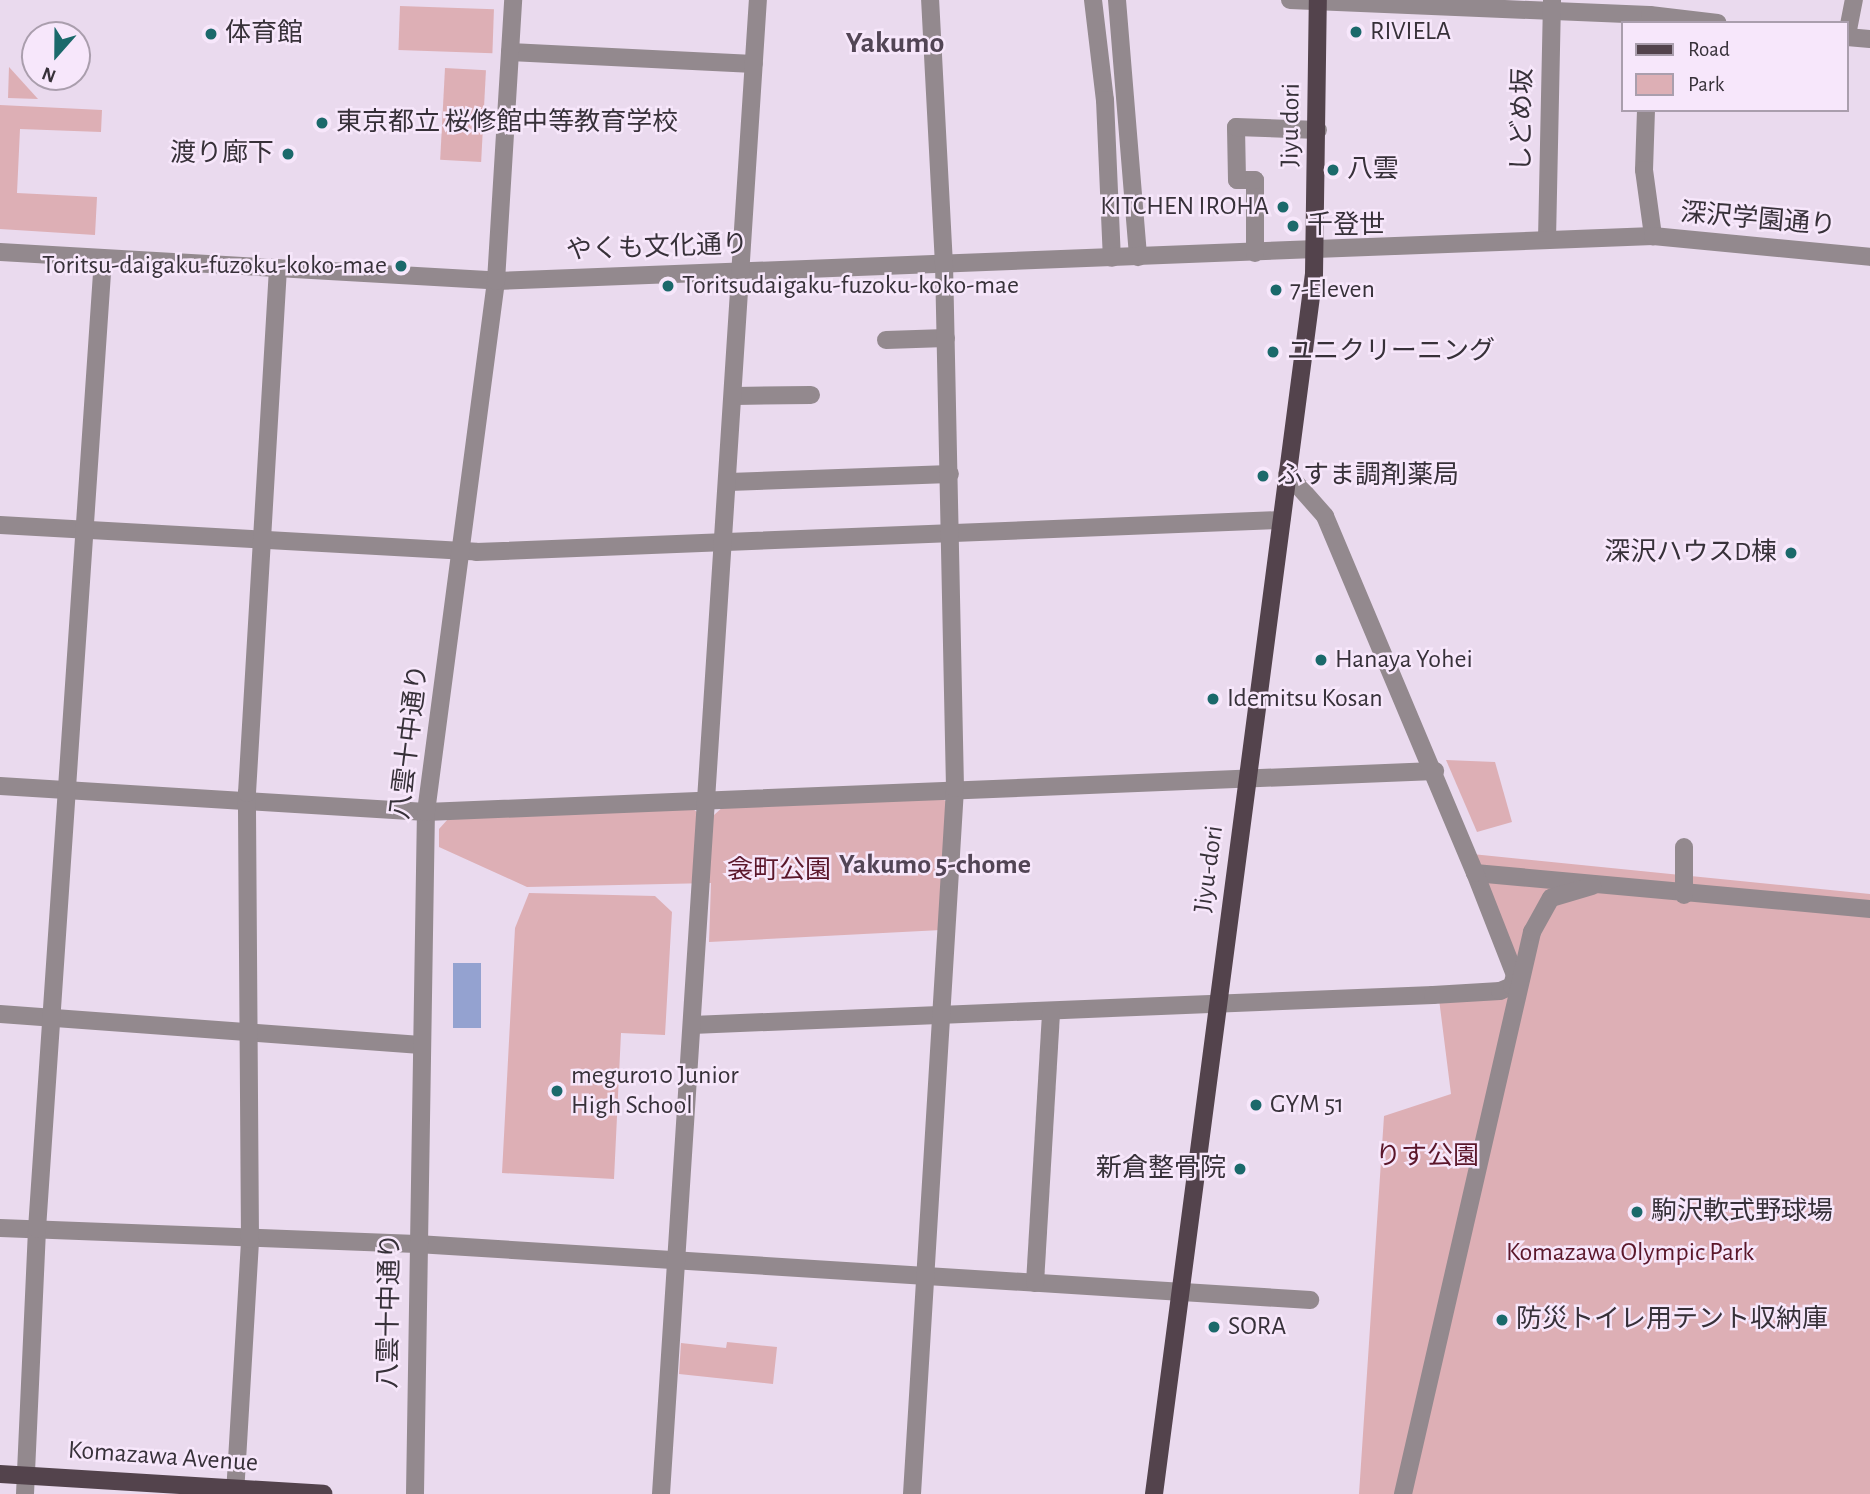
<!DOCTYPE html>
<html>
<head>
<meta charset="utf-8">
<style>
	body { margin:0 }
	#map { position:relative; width:1870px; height:1494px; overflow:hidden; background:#eadaee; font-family:"Alegreya Sans","Noto Sans JP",sans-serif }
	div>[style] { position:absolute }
	.green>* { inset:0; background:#ddafb5; transform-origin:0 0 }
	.water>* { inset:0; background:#94a2d0; transform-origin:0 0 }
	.minor>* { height:18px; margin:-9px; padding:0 9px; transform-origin:9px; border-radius:9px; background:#93898e }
	.major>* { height:18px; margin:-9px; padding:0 9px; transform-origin:9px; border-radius:9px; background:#53434c }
	.dots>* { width:19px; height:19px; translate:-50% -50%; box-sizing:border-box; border:4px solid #f7e7fb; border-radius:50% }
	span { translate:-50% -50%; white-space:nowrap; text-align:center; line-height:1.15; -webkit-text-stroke:5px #f7e7fb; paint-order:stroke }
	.poi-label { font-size:26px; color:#373139 }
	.left { translate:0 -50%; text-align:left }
	.right { translate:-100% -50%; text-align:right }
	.street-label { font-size:26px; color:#373139 }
	.park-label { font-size:26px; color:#5b172a }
	.neighbourhood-label { font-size:28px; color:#524555; font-weight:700 }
	.quarter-label { font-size:30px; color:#524555; font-weight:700 }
	.legend { position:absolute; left:1621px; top:21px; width:228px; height:91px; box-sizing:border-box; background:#f7e7fb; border:2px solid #aa9ead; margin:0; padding:9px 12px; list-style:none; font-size:21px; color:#373139 }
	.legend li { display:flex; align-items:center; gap:14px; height:35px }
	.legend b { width:35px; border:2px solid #aa9ead }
	.north { position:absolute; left:21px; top:21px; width:70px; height:70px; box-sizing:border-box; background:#f7e7fb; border:2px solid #aa9ead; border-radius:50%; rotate:201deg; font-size:19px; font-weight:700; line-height:28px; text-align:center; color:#373139 }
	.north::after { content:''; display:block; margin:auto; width:24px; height:32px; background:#1b696b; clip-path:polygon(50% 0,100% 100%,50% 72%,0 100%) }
</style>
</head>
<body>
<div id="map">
	<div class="green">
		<i style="left:400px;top:6px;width:94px;height:44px;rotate:2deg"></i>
		<i style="clip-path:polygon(9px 67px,38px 99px,8px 98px)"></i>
		<i style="left:445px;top:68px;width:41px;height:92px;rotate:3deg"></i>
		<i style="clip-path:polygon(0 105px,102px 110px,101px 132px,20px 129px,17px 193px,97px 197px,95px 235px,0 229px)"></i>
		<i style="clip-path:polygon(1446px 760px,1495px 762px,1512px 822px,1477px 832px)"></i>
		<i style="clip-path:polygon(942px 798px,950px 805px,941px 930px,709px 942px,711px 883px,527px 887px,439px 847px,439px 829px,448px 819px,693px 809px,701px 815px,714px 815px,724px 806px)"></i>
		<i style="clip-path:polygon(1472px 854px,1870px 894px,1870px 1494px,1359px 1494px,1384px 1116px,1451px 1094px,1439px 999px,1519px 987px)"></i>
		<i style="clip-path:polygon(529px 893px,655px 896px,672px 912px,665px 1035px,621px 1033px,614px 1179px,502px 1173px,515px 928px)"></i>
		<i style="clip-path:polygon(727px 1342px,777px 1347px,773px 1384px,679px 1374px,681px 1343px,726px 1348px)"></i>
	</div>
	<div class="water">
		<i style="left:453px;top:963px;width:28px;height:65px"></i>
	</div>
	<div class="minor">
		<i style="left:1093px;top:0;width:101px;rotate:83.2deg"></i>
		<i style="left:1105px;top:100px;width:158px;rotate:87.5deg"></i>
		<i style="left:1117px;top:0;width:258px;rotate:85.3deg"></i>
		<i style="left:1290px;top:0;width:360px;rotate:2.4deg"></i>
		<i style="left:1650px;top:15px;width:68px;rotate:6.7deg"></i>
		<i style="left:1847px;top:35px;width:36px;rotate:-79deg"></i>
		<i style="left:1847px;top:37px;width:23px;rotate:5deg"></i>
		<i style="left:510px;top:52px;width:244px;rotate:2.8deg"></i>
		<i style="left:1646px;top:110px;width:60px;rotate:91.9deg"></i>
		<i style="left:1644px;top:170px;width:67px;rotate:82.2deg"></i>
		<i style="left:1547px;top:240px;width:240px;rotate:-88.8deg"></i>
		<i style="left:0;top:252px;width:497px;rotate:3.3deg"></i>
		<i style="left:496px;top:281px;width:1158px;rotate:-2.23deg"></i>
		<i style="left:1653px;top:236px;width:218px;rotate:5.5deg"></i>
		<i style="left:1255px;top:253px;width:73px;rotate:-90deg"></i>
		<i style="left:1255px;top:180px;width:18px;rotate:180deg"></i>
		<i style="left:1237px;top:180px;width:53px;rotate:-91.1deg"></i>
		<i style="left:1236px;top:127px;width:82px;rotate:2.1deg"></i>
		<i style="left:886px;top:340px;width:60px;rotate:-1.9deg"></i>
		<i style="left:735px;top:396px;width:76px;rotate:-0.8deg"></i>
		<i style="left:729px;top:482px;width:221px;rotate:-2.1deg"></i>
		<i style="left:0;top:525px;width:477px;rotate:3.2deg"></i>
		<i style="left:476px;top:552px;width:806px;rotate:-2.28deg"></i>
		<i style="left:0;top:786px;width:427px;rotate:3.5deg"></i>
		<i style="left:426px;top:812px;width:1010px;rotate:-2.33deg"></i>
		<i style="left:1475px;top:873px;width:397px;rotate:5.2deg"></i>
		<i style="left:1684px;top:895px;width:48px;rotate:-90deg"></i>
		<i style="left:0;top:1014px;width:422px;rotate:4.2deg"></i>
		<i style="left:692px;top:1025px;width:742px;rotate:-2.32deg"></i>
		<i style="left:1433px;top:995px;width:67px;rotate:-3.4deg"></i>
		<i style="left:1500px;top:991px;width:13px;rotate:-23deg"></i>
		<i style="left:1512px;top:986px;width:11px;rotate:-75deg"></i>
		<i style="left:1515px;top:975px;width:110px;rotate:-111.4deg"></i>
		<i style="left:1475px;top:873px;width:387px;rotate:-112.8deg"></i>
		<i style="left:1325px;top:516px;width:57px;rotate:-131.5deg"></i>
		<i style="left:0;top:1228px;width:417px;rotate:2.2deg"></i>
		<i style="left:417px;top:1244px;width:895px;rotate:3.59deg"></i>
		<i style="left:1035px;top:1283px;width:271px;rotate:-86.6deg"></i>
		<i style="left:25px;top:1494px;width:265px;rotate:-87.4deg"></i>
		<i style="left:37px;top:1229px;width:972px;rotate:-86.11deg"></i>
		<i style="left:235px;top:1494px;width:255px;rotate:-86.6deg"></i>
		<i style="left:250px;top:1239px;width:446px;rotate:-90.4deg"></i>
		<i style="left:247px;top:793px;width:526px;rotate:-86.62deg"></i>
		<i style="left:415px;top:1494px;width:682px;rotate:-89.08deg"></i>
		<i style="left:426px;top:812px;width:536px;rotate:-82.49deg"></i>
		<i style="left:496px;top:281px;width:282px;rotate:-86.5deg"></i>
		<i style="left:661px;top:1494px;width:1497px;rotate:-86.29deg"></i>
		<i style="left:912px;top:1494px;width:707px;rotate:-86.51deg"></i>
		<i style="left:955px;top:788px;width:523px;rotate:-91.2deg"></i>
		<i style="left:944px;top:265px;width:265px;rotate:-93deg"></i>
		<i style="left:1403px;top:1494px;width:577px;rotate:-77.07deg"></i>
		<i style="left:1532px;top:932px;width:39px;rotate:-61deg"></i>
		<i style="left:1551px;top:898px;width:43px;rotate:-16.3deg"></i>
	</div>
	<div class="major">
		<i style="left:0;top:1474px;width:324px;rotate:3.5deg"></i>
		<i style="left:1154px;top:1494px;width:1230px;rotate:-82.53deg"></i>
		<i style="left:1314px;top:274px;width:274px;rotate:-89.2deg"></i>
	</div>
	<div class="dots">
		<i style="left:1356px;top:32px;background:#1b696b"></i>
		<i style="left:211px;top:34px;background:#1b696b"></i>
		<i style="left:322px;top:123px;background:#1b696b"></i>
		<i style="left:288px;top:154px;background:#1b696b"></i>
		<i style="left:1333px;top:170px;background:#1b696b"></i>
		<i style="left:1283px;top:207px;background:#1b696b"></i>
		<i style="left:1293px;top:226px;background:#1b696b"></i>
		<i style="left:401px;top:266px;background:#1b696b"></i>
		<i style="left:668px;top:286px;background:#1b696b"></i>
		<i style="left:1276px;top:290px;background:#1b696b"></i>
		<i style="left:1273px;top:352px;background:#1b696b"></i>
		<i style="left:1263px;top:476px;background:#1b696b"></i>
		<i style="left:1791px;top:553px;background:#1b696b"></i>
		<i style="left:1321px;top:660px;background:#1b696b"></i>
		<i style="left:1213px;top:699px;background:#1b696b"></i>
		<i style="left:557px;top:1091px;background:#1b696b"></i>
		<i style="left:1256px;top:1105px;background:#1b696b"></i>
		<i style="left:1240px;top:1169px;background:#1b696b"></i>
		<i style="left:1637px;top:1212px;background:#1b696b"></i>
		<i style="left:1502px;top:1320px;background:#1b696b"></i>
		<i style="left:1214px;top:1327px;background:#1b696b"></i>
	</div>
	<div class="poi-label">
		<span class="left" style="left:1370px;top:32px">RIVIELA</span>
		<span class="left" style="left:225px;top:34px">体育館</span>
		<span class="left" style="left:336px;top:123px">東京都立 桜修館中等教育学校</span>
		<span class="right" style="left:274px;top:154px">渡り廊下</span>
		<span class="left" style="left:1347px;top:170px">八雲</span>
		<span class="right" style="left:1269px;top:207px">KITCHEN IROHA</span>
		<span class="left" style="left:1307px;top:226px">千登世</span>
		<span class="right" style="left:387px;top:266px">Toritsu-daigaku-fuzoku-koko-mae</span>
		<span class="left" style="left:682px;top:286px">Toritsudaigaku-fuzoku-koko-mae</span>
		<span class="left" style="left:1290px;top:290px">7-Eleven</span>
		<span class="left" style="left:1287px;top:352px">ユニクリーニング</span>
		<span class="left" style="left:1277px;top:476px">ふすま調剤薬局</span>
		<span class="right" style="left:1777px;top:553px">深沢ハウスD棟</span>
		<span class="left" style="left:1335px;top:660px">Hanaya Yohei</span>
		<span class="left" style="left:1227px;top:699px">Idemitsu Kosan</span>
		<span class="left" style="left:571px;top:1091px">meguro10 Junior<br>High School</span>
		<span class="left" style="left:1270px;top:1105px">GYM 51</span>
		<span class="right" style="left:1226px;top:1169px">新倉整骨院</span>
		<span class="left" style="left:1651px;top:1212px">駒沢軟式野球場</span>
		<span class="left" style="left:1516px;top:1320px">防災トイレ用テント収納庫</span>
		<span class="left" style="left:1228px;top:1327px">SORA</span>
	</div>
	<div class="street-label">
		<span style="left:1523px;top:120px;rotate:-89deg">しどめ坂</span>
		<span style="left:1291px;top:125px;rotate:-89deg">Jiyu dori</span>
		<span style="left:1758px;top:220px;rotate:5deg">深沢学園通り</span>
		<span style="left:657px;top:248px;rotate:-2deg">やくも文化通り</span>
		<span style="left:410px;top:742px;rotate:-83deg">八雲十中通り</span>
		<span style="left:1209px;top:869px;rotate:-82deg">Jiyu-dori</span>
		<span style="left:390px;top:1311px;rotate:-89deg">八雲十中通り</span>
		<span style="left:163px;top:1457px;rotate:4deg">Komazawa Avenue</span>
	</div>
	<div class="park-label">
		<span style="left:779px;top:871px">衾町公園</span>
		<span style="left:1427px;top:1157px">りす公園</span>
		<span style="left:1630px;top:1253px">Komazawa Olympic Park</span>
	</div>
	<div class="neighbourhood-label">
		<span style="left:935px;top:865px">Yakumo 5-chome</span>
	</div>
	<div class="quarter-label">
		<span style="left:895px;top:43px">Yakumo</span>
	</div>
	<ul class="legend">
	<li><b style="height:9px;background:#53434c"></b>Road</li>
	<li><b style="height:19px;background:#ddafb5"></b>Park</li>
	</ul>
	<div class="north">N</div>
</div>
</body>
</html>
